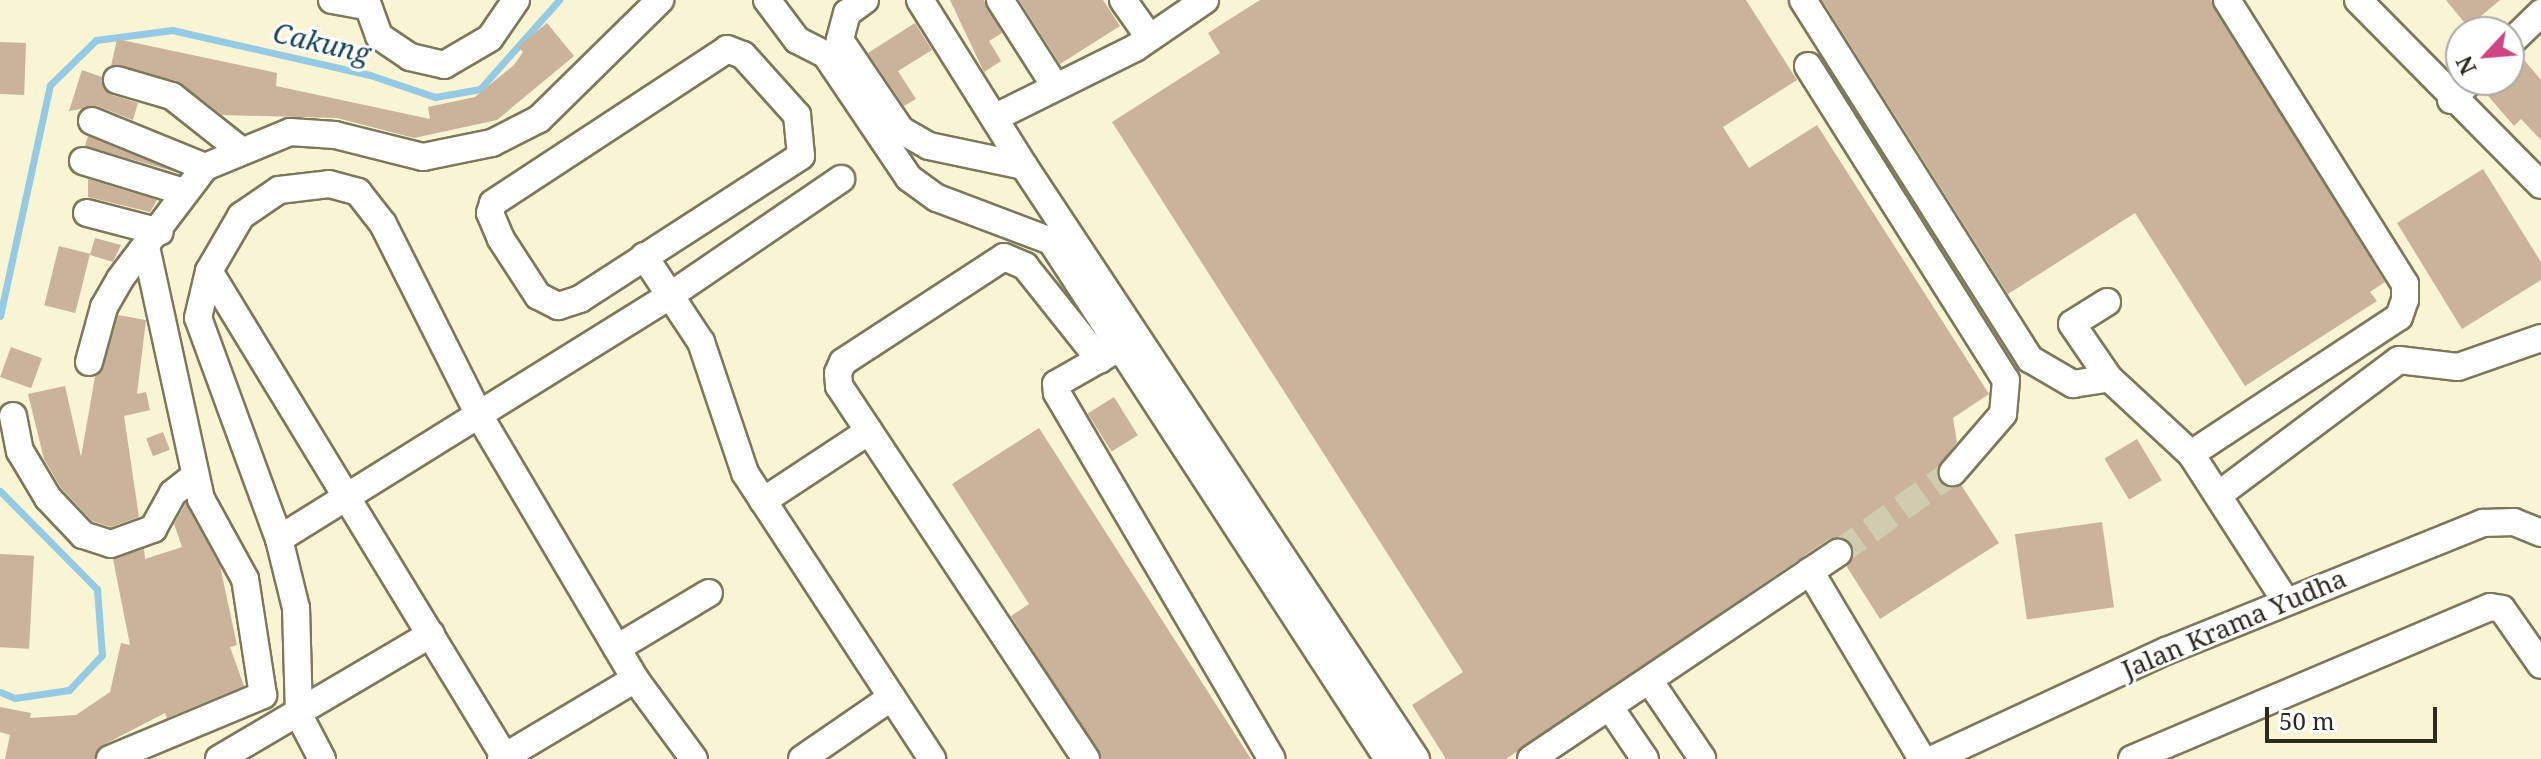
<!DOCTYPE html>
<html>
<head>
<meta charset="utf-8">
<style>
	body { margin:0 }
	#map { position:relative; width:2541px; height:759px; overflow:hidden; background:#f9f4d3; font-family:"Noto Serif",serif }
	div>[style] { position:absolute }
	.stream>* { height:7px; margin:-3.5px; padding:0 3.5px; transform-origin:3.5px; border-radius:3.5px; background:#94cae3 }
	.building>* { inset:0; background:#cbb29a; transform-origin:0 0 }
	.minor-tunnel>* { height:26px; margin-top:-13px; transform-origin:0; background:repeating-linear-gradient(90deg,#d0ccaf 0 26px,transparent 0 39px) }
	.roads { filter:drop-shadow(2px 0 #7d785b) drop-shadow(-2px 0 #7d785b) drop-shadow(0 2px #7d785b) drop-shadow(0 -2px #7d785b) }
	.minor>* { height:26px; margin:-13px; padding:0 13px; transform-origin:13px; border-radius:13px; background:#fff }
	span { translate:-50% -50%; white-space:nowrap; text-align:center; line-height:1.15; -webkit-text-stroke:6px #fff; paint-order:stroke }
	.street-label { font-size:26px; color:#2c2a1d }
	.water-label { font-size:28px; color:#174556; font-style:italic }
	.north { position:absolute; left:2445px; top:16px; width:80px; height:80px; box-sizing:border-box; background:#fff; border:2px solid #abaaa5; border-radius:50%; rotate:244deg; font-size:22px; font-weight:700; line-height:32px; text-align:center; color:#2c2a1d }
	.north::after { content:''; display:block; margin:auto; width:28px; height:36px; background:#cd4582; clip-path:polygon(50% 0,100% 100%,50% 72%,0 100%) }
	.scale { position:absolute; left:2265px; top:707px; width:172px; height:36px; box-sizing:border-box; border:4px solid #2c2a1d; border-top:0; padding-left:10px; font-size:24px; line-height:28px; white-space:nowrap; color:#2c2a1d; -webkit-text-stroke:6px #fff; paint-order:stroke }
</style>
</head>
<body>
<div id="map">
	<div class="stream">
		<i style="left:0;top:316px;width:236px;rotate:-77.8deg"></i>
		<i style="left:50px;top:85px;width:64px;rotate:-44.4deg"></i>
		<i style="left:96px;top:40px;width:77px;rotate:-7.5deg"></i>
		<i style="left:172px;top:30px;width:203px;rotate:12.8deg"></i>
		<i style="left:370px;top:75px;width:69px;rotate:18.7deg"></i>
		<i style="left:435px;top:97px;width:46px;rotate:-10.1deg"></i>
		<i style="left:480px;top:89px;width:119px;rotate:-48.4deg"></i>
		<i style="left:0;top:491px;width:138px;rotate:45.3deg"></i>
		<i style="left:97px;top:589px;width:66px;rotate:85.7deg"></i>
		<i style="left:102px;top:655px;width:48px;rotate:133.3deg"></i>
		<i style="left:69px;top:690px;width:55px;rotate:171.6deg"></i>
		<i style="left:15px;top:698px;width:16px;rotate:-158deg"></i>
	</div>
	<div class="building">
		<i style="clip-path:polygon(950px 0,984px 0,1002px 33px,989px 41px,1001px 61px,984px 72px)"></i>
		<i style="clip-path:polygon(1019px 0,1103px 0,1120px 26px,1060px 64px)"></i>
		<i style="clip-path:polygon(1260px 0,1746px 0,1797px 80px,1723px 127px,1749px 168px,1817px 125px,1989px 394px,1953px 418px,1957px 442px,1937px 470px,1943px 485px,1961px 485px,1999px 543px,1880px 619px,1847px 567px,1852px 545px,1829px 539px,1506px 759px,1446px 759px,1412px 705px,1463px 672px,1112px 122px,1220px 53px,1208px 33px)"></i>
		<i style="clip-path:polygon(1822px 0,2211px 0,2385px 282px,2370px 292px,2377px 301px,2245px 386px,2135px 213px,2008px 294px)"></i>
		<i style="clip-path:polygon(2446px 0,2500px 0,2468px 27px)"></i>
		<i style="clip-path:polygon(547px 23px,574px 56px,497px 120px,414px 138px,337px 118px,222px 115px,177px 81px,111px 66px,117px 39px,277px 73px,276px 86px,430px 119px,428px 107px,475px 97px,514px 65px,523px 52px,518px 47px)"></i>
		<i style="clip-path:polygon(915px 23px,932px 50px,898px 71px,916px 99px,904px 106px,868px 53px)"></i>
		<i style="left:0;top:42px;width:26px;height:52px;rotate:2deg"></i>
		<i style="clip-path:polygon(2520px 55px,2541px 80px,2541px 140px,2521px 119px,2514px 126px,2483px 90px,2487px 80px,2509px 80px,2509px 60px)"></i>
		<i style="clip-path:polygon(82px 70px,102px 77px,112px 95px,138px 103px,133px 120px,97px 106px,69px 111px)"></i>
		<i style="clip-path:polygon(88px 136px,176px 172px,85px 146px)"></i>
		<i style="clip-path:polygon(2483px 169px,2541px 262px,2541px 280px,2462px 329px,2397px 223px)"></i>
		<i style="clip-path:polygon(88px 179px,157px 200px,150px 212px,88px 197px)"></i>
		<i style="clip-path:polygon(95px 238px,121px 245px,113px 262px,90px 255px)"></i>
		<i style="left:59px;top:246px;width:32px;height:61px;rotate:14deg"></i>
		<i style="clip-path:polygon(118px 315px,146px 320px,137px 394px,146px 392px,150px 410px,124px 416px,139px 517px,111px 527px,92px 521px,61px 488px,44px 459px,28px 394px,65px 386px,81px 457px,95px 377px)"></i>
		<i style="left:11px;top:347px;width:33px;height:32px;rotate:20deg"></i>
		<i style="left:1114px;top:397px;width:45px;height:31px;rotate:58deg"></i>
		<i style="clip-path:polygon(1039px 428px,1251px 759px,1102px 759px,1011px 616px,1029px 604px,952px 484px)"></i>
		<i style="left:163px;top:432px;width:19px;height:18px;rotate:69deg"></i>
		<i style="left:2137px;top:439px;width:48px;height:38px;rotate:59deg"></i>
		<i style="clip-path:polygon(186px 503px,220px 566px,237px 645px,230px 647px,244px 686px,167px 718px,165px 713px,103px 745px,94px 759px,5px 759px,10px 735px,0 732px,0 707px,31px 713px,30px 718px,76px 715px,110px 692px,121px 643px,130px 645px,113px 559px,144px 549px,145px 559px,182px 547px,174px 524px)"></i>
		<i style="left:2102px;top:522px;width:86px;height:88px;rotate:82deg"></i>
		<i style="left:0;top:554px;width:34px;height:93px;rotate:3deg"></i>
	</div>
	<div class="minor-tunnel">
		<i style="left:1838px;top:553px;width:141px;rotate:-35.2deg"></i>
	</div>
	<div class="roads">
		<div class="minor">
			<i style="left:332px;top:0;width:35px;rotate:10deg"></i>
			<i style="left:366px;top:0;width:38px;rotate:70deg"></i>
			<i style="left:379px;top:36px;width:37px;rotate:34deg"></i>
			<i style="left:410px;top:57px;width:35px;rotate:13deg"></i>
			<i style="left:444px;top:65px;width:53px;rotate:-30.4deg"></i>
			<i style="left:490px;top:38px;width:46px;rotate:-55.6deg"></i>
			<i style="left:767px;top:0;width:50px;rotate:53.1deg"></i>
			<i style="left:797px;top:40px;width:33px;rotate:27deg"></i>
			<i style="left:826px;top:55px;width:148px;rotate:56deg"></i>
			<i style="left:909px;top:178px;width:34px;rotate:36deg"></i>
			<i style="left:937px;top:198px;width:122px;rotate:20.7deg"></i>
			<i style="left:1051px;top:241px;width:618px;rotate:56.95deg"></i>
			<i style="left:865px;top:0;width:22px;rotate:144deg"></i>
			<i style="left:847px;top:13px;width:28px;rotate:105deg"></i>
			<i style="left:840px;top:40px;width:109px;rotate:55.9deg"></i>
			<i style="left:901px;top:130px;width:32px;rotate:30deg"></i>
			<i style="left:929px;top:146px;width:97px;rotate:11.9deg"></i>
			<i style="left:1024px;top:166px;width:711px;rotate:56.53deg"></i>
			<i style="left:920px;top:0;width:196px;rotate:57.9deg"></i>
			<i style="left:1000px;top:0;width:102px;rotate:57.4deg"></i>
			<i style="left:1123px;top:0;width:45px;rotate:54.9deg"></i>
			<i style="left:1803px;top:0;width:425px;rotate:57.7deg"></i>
			<i style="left:2030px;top:359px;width:50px;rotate:30.2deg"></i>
			<i style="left:2073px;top:384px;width:36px;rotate:-9deg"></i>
			<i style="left:2109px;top:378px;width:112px;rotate:42.8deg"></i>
			<i style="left:2191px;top:454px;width:174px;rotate:57.2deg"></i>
			<i style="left:2358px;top:0;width:260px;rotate:45.3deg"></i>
			<i style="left:2509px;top:44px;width:45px;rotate:-44.1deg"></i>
			<i style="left:727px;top:49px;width:17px;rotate:21deg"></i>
			<i style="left:743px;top:55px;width:81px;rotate:48deg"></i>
			<i style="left:797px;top:115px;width:41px;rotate:84.4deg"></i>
			<i style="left:801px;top:156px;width:263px;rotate:147.1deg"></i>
			<i style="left:580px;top:299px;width:23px;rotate:162deg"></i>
			<i style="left:558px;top:306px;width:22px;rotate:-153deg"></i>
			<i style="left:538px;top:296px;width:68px;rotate:-123deg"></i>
			<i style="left:501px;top:239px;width:28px;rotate:-113deg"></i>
			<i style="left:490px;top:213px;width:10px;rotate:-73deg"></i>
			<i style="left:493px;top:203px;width:280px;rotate:-33.3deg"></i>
			<i style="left:1808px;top:66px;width:371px;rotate:57.8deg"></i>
			<i style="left:2006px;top:380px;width:34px;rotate:95deg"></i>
			<i style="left:2003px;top:414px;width:77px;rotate:130.8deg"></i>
			<i style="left:117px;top:80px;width:57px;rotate:16.2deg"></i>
			<i style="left:172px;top:96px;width:85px;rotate:38.3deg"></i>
			<i style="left:2451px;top:100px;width:28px;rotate:-45deg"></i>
			<i style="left:996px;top:117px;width:155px;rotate:-26.4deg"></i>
			<i style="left:1135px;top:48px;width:85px;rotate:-34.4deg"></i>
			<i style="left:92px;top:121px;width:122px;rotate:22.2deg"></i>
			<i style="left:83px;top:161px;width:106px;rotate:17.1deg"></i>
			<i style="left:87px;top:213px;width:75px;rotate:14.6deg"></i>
			<i style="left:644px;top:256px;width:103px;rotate:56.5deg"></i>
			<i style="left:701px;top:342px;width:138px;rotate:71.4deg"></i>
			<i style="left:745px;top:473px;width:342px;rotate:56.8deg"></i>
			<i style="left:209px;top:271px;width:571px;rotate:58.68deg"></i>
			<i style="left:2107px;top:302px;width:41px;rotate:147.8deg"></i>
			<i style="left:2072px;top:324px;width:65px;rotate:55.6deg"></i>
			<i style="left:1112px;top:352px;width:64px;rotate:150.3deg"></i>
			<i style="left:1056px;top:384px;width:9px;rotate:84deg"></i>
			<i style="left:1057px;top:393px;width:424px;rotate:59.6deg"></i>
			<i style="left:89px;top:362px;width:57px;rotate:-74.7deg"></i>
			<i style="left:104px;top:307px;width:32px;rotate:-60deg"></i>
			<i style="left:120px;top:279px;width:141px;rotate:-52.8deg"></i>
			<i style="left:205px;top:167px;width:92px;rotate:-22.4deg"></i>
			<i style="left:290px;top:132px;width:45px;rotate:3.8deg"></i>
			<i style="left:335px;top:135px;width:91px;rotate:14deg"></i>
			<i style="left:423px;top:157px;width:70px;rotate:-11.5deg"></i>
			<i style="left:492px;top:143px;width:53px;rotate:-27.1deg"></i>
			<i style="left:539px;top:119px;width:170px;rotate:-44.5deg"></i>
			<i style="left:13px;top:416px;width:36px;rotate:79deg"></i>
			<i style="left:20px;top:451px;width:55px;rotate:59.2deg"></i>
			<i style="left:48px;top:498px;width:51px;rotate:46.6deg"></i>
			<i style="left:83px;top:535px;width:29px;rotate:18deg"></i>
			<i style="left:111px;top:544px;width:45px;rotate:-19.7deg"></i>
			<i style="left:153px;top:529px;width:41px;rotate:-60.9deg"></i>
			<i style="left:173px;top:493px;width:28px;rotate:-38deg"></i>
			<i style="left:2191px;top:454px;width:249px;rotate:-33.4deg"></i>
			<i style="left:2399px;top:317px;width:18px;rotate:-71deg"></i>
			<i style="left:2405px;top:300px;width:16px;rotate:-90deg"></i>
			<i style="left:2405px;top:284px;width:335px;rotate:-122.1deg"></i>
			<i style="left:2221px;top:493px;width:222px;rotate:-36.8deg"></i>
			<i style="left:2399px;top:360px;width:59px;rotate:6.8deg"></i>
			<i style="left:2458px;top:367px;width:88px;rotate:-19.3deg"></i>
			<i style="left:763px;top:501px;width:127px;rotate:-33.4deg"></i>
			<i style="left:279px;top:539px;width:462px;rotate:-31.9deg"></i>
			<i style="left:671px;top:295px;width:206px;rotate:-34.3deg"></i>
			<i style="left:1810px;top:571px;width:219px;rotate:59.2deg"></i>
			<i style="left:617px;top:648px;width:107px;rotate:-30.9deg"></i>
			<i style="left:1651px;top:683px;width:91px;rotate:55.8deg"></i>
			<i style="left:1611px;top:709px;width:60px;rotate:55.8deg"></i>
			<i style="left:110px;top:759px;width:166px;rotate:-22.7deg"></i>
			<i style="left:263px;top:695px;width:117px;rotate:-98.8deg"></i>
			<i style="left:245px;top:579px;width:91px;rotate:-118.8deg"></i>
			<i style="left:201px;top:499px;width:253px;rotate:-102.3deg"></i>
			<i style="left:219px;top:759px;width:246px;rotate:-30.5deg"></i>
			<i style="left:322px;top:759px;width:50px;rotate:-117.6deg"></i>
			<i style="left:299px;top:715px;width:107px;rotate:-91.6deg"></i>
			<i style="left:296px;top:608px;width:71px;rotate:-103.8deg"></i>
			<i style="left:279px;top:539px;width:235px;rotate:-110.1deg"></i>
			<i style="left:198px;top:318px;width:48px;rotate:-76.8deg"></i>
			<i style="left:209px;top:271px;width:64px;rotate:-59.8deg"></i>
			<i style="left:241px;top:216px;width:46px;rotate:-34.4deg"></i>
			<i style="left:279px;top:190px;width:50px;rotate:-6.8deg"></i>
			<i style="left:329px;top:184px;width:30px;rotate:15deg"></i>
			<i style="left:358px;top:192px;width:41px;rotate:52deg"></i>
			<i style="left:383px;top:224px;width:214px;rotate:63.3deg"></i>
			<i style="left:479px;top:415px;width:307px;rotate:59.4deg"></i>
			<i style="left:635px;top:679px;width:99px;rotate:53.6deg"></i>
			<i style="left:501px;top:759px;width:156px;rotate:-30.8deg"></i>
			<i style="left:802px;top:759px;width:109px;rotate:-34.6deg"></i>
			<i style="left:1086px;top:759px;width:447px;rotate:-123.5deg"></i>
			<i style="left:839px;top:386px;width:13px;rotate:-94deg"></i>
			<i style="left:838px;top:373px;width:12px;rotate:-66deg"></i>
			<i style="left:843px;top:362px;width:192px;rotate:-33.1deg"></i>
			<i style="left:1004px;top:257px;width:23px;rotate:23deg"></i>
			<i style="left:1025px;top:266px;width:120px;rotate:51.4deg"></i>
			<i style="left:1531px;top:759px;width:370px;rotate:-33.9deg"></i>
			<i style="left:1933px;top:759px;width:257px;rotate:-24.9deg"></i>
			<i style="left:2166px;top:651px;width:342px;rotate:-22deg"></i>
			<i style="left:2483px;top:523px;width:31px;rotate:-2deg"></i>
			<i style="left:2514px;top:522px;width:29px;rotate:22deg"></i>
			<i style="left:2132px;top:759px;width:389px;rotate:-23deg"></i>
			<i style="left:2490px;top:607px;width:12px;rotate:9deg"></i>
			<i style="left:2502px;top:609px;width:68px;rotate:55.1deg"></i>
		</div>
	</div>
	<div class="street-label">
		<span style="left:2234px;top:624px;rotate:-23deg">Jalan Krama Yudha</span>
	</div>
	<div class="water-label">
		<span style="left:322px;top:42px;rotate:13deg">Cakung</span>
	</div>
	<div class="north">N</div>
	<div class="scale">50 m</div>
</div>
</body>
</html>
